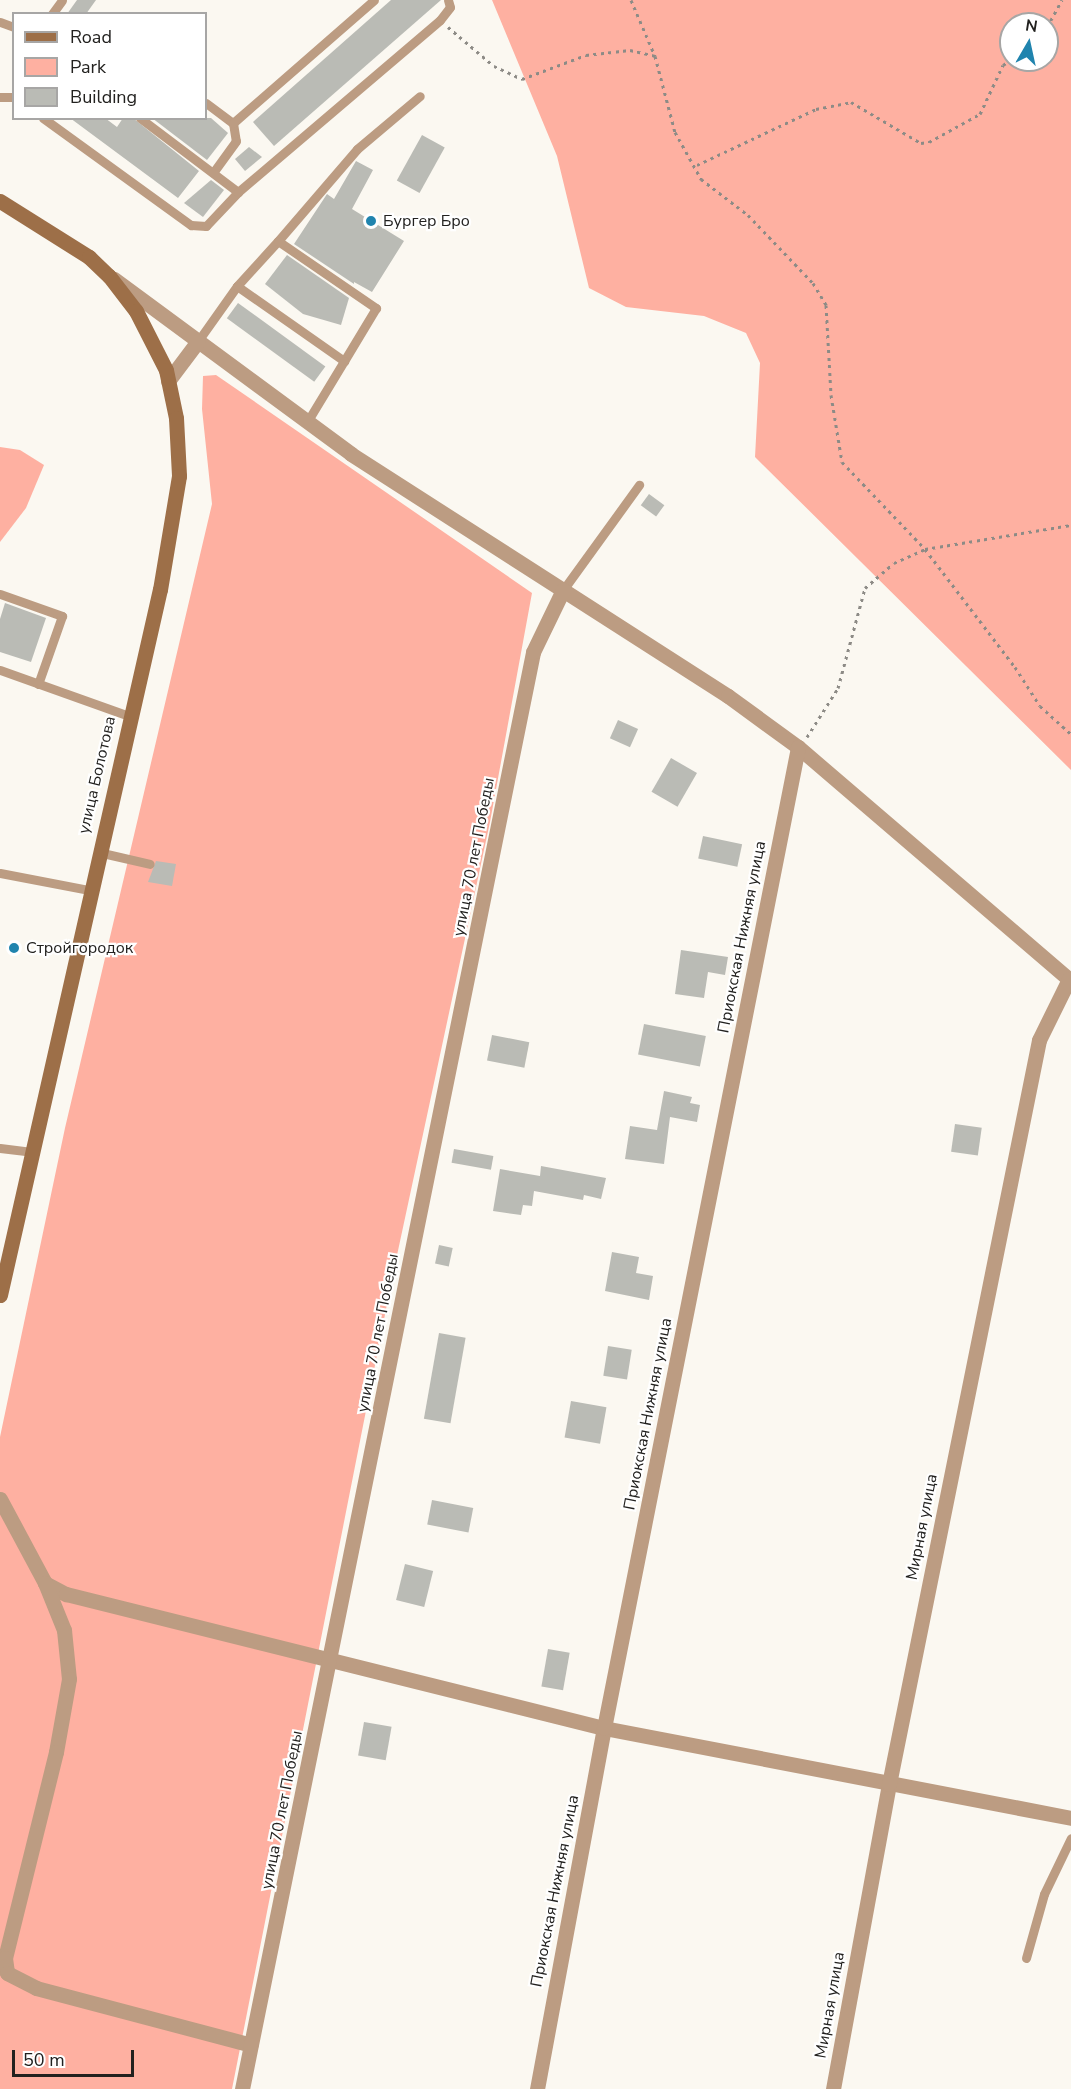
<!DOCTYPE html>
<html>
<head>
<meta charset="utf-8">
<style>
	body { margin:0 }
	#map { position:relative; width:1071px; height:2089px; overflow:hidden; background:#fbf8f1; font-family:"Nunito Sans",sans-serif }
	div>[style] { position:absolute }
	.green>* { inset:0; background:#feb0a1 }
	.building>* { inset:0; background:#babbb5; transform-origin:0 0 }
	.path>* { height:3px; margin-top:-1.5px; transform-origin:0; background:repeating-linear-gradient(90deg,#8d8b86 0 3px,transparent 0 7.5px) }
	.service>* { height:9px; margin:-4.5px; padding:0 4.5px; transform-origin:4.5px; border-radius:4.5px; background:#bc9c82 }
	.minor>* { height:15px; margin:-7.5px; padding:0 7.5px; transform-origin:7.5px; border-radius:7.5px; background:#bc9c82 }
	.secondary>* { height:15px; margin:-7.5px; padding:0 7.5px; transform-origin:7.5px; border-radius:7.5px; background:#9d6f48 }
	.dots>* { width:16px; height:16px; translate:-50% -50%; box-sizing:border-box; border:3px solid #fff; border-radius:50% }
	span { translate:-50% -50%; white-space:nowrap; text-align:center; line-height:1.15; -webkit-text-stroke:4.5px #fff; paint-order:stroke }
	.poi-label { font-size:16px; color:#22211f }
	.left { translate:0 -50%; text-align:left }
	.street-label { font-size:16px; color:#22211f }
	.legend { position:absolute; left:12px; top:12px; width:195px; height:108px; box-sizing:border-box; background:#fff; border:2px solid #a7a6a5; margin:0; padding:8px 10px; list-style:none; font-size:18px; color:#22211f }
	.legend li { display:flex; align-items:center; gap:12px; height:30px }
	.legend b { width:30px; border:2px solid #a7a6a5 }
	.north { position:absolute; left:999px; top:12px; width:60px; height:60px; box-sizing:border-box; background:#fff; border:2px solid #a7a6a5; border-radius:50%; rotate:9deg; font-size:16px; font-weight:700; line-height:24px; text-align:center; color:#22211f }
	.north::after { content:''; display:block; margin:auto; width:21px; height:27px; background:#2084ae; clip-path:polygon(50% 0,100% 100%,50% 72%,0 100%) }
	.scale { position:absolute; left:12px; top:2050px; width:122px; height:27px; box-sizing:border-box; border:3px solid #22211f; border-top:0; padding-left:8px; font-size:18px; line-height:21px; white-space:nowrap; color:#22211f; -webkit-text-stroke:4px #fff; paint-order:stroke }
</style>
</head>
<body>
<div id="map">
	<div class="green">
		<i style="clip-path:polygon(evenodd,492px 0,1071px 0,1071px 770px,755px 457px,760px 363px,746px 333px,704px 316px,626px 307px,589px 288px,557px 156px,492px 0,1011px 24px,1047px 24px,1047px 60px,1011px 60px,1011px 24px)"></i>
		<i style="clip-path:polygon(216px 375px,532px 593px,490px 822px,393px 1274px,232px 2089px,0 2089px,0 1437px,65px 1128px,212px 504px,202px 409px,203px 376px)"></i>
		<i style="clip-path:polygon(0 447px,20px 450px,44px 465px,26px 508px,0 542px)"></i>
	</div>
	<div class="building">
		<i style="clip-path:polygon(77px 0,96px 0,86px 14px,67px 14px)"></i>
		<i style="clip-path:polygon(391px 0,441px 0,274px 146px,253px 122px)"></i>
		<i style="clip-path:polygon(70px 118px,105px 118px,117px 127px,123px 118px,133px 118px,199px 171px,178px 198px)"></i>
		<i style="clip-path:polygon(152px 118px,211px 118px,228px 133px,207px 160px)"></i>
		<i style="left:422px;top:135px;width:26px;height:52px;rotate:29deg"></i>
		<i style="clip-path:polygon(249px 147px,262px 157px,245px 171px,235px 159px)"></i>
		<i style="clip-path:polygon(356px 161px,373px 170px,352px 209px,404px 241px,372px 292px,354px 282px,354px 284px,294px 244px,327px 194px,334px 199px)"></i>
		<i style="clip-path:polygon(211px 180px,224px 190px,203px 217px,184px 203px)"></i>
		<i style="clip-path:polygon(287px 255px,349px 298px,341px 325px,303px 314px,265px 284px)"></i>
		<i style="left:238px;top:303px;width:108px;height:19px;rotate:36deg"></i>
		<i style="left:649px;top:494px;width:19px;height:14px;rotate:36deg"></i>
		<i style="clip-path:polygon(5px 603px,46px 618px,31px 662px,0 652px,0 619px)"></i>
		<i style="left:618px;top:720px;width:22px;height:20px;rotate:24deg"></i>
		<i style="left:671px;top:758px;width:30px;height:39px;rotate:30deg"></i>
		<i style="left:703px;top:836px;width:40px;height:23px;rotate:12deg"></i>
		<i style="clip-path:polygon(156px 861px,176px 864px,172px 886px,148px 882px)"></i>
		<i style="clip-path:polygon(681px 950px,728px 957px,725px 975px,708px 972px,704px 998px,675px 994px)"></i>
		<i style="left:644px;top:1024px;width:63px;height:31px;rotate:11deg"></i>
		<i style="left:492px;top:1035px;width:38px;height:26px;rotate:11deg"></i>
		<i style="clip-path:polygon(664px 1091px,692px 1097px,690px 1103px,700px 1105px,697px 1122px,670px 1117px,664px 1164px,625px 1159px,630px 1126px,657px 1130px)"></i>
		<i style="left:955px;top:1124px;width:27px;height:28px;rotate:8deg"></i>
		<i style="left:454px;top:1149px;width:40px;height:14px;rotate:10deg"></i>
		<i style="clip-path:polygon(541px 1166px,606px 1178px,601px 1199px,584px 1195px,583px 1200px,534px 1191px,532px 1206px,523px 1205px,521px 1215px,493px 1211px,500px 1169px,540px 1176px)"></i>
		<i style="left:439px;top:1245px;width:14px;height:19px;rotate:12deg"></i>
		<i style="clip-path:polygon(612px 1252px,639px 1257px,636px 1273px,653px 1276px,649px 1300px,605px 1291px)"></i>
		<i style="left:439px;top:1333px;width:27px;height:87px;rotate:10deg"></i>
		<i style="left:608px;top:1346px;width:24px;height:30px;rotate:9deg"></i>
		<i style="left:571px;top:1401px;width:36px;height:37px;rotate:10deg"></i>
		<i style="left:432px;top:1500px;width:42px;height:25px;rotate:11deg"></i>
		<i style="left:405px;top:1564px;width:29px;height:37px;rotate:14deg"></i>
		<i style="left:548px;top:1649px;width:22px;height:38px;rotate:10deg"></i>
		<i style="left:364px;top:1722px;width:28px;height:34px;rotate:10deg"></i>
	</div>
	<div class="path">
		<i style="left:631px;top:0;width:61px;rotate:66.8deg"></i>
		<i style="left:655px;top:56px;width:79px;rotate:75.3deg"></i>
		<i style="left:675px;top:132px;width:54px;rotate:61deg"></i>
		<i style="left:701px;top:179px;width:59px;rotate:37.5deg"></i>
		<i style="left:748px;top:215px;width:94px;rotate:46.3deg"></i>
		<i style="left:813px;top:283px;width:26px;rotate:59deg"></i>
		<i style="left:826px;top:305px;width:90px;rotate:86.8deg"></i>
		<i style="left:831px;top:395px;width:68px;rotate:80.7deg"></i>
		<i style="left:842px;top:462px;width:120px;rotate:46.3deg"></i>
		<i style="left:925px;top:549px;width:148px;rotate:52.7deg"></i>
		<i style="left:1015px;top:667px;width:46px;rotate:57.3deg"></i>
		<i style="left:1040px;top:706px;width:42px;rotate:42.1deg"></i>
		<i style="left:448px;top:27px;width:60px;rotate:40.3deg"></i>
		<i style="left:494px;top:66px;width:31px;rotate:25deg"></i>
		<i style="left:522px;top:79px;width:68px;rotate:-20.6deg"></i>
		<i style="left:586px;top:55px;width:44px;rotate:-6.5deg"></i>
		<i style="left:630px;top:50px;width:26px;rotate:13deg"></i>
		<i style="left:1047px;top:27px;width:31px;rotate:-61deg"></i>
		<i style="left:697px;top:165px;width:132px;rotate:-25.2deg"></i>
		<i style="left:816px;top:109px;width:36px;rotate:-11deg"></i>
		<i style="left:851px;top:102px;width:81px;rotate:30.4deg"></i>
		<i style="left:921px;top:143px;width:8px;rotate:-7deg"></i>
		<i style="left:929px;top:142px;width:58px;rotate:-28.8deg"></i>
		<i style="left:980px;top:114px;width:54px;rotate:-64.9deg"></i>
		<i style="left:1003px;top:65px;width:9px;rotate:-32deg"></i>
		<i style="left:807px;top:737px;width:58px;rotate:-57.7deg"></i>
		<i style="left:838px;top:688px;width:104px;rotate:-74.9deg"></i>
		<i style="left:865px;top:588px;width:38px;rotate:-41deg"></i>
		<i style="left:894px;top:563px;width:34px;rotate:-24deg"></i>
		<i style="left:925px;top:549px;width:148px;rotate:-9.3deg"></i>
	</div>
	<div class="service">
		<i style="left:52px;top:14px;width:17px;rotate:-54deg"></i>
		<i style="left:0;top:22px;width:15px;rotate:20deg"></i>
		<i style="left:0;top:97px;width:14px"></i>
		<i style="left:206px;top:103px;width:34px;rotate:37deg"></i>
		<i style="left:233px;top:123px;width:18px;rotate:81deg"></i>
		<i style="left:236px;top:141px;width:39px;rotate:126deg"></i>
		<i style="left:43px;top:118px;width:183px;rotate:35.9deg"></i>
		<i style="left:191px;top:225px;width:15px;rotate:4deg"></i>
		<i style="left:206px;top:226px;width:47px;rotate:-46.7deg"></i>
		<i style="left:140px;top:118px;width:123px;rotate:37.1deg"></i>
		<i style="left:238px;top:192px;width:265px;rotate:-40.4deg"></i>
		<i style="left:440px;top:20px;width:16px;rotate:-52deg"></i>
		<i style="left:450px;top:7px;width:7px;rotate:-106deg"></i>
		<i style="left:233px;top:123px;width:187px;rotate:-41.1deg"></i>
		<i style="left:278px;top:241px;width:121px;rotate:-49.3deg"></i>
		<i style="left:357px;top:149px;width:82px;rotate:-40.1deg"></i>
		<i style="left:237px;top:286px;width:61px;rotate:-47.7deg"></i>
		<i style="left:278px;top:241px;width:119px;rotate:34.4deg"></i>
		<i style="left:376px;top:308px;width:62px;rotate:121.1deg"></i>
		<i style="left:198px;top:341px;width:67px;rotate:-54.7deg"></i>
		<i style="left:237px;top:286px;width:131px;rotate:35deg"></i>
		<i style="left:344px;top:361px;width:71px;rotate:121.2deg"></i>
		<i style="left:563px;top:590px;width:130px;rotate:-54.1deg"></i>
		<i style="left:0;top:594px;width:66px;rotate:19.5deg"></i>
		<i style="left:62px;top:616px;width:72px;rotate:109.4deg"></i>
		<i style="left:0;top:670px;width:137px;rotate:19.6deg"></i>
		<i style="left:98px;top:852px;width:53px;rotate:13deg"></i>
		<i style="left:0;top:873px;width:91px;rotate:10.8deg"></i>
		<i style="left:0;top:1148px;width:32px;rotate:7deg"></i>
		<i style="left:1026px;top:1958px;width:66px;rotate:-74.3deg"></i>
		<i style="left:1044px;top:1894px;width:62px;rotate:-64.3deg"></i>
	</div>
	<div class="minor">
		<i style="left:114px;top:279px;width:295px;rotate:36.4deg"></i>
		<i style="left:351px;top:454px;width:448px;rotate:32.7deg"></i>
		<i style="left:728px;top:696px;width:87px;rotate:36.1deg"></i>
		<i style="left:798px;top:747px;width:360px;rotate:40.6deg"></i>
		<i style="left:168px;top:381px;width:50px;rotate:-53.1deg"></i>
		<i style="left:0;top:1499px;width:95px;rotate:61.8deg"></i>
		<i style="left:45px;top:1583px;width:24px;rotate:28deg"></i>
		<i style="left:66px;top:1594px;width:554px;rotate:13.99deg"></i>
		<i style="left:604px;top:1728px;width:476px;rotate:10.9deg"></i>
		<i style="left:45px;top:1583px;width:51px;rotate:68deg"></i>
		<i style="left:64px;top:1630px;width:49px;rotate:84.2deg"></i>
		<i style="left:69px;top:1679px;width:74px;rotate:100.1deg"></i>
		<i style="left:56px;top:1752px;width:212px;rotate:103.9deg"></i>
		<i style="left:5px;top:1958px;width:15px;rotate:82deg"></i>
		<i style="left:7px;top:1973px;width:33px;rotate:27deg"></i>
		<i style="left:36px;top:1988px;width:222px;rotate:14.8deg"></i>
		<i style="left:242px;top:2089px;width:1466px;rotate:-78.55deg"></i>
		<i style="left:533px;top:652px;width:69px;rotate:-64.2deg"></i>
		<i style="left:537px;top:2089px;width:367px;rotate:-79.5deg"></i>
		<i style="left:604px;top:1728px;width:1000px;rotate:-78.81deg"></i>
		<i style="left:833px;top:2089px;width:310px;rotate:-79.6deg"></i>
		<i style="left:889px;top:1784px;width:759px;rotate:-78.6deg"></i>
		<i style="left:1039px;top:1040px;width:68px;rotate:-63.8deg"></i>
	</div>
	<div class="secondary">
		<i style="left:0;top:201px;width:105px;rotate:32.2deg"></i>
		<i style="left:89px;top:257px;width:28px;rotate:44deg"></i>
		<i style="left:109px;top:276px;width:44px;rotate:52.4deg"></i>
		<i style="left:136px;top:311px;width:66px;rotate:63deg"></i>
		<i style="left:166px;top:370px;width:49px;rotate:78.2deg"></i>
		<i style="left:176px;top:418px;width:58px;rotate:87deg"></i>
		<i style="left:179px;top:476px;width:115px;rotate:99.5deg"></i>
		<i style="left:160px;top:589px;width:724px;rotate:102.77deg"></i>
	</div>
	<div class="dots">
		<i style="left:371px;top:221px;background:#2084ae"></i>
		<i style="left:14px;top:948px;background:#2084ae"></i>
	</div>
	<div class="poi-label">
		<span class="left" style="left:383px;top:221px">Бургер Бро</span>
		<span class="left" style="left:26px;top:948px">Стройгородок</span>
	</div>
	<div class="street-label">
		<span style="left:97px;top:775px;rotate:-77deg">улица Болотова</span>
		<span style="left:474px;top:857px;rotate:-79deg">улица 70 лет Победы</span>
		<span style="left:742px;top:937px;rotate:-79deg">Приокская Нижняя улица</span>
		<span style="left:378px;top:1333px;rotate:-79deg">улица 70 лет Победы</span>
		<span style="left:648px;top:1414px;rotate:-79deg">Приокская Нижняя улица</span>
		<span style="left:922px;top:1527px;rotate:-79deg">Мирная улица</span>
		<span style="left:282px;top:1810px;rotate:-79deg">улица 70 лет Победы</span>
		<span style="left:555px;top:1891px;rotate:-79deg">Приокская Нижняя улица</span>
		<span style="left:830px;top:2005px;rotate:-80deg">Мирная улица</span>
	</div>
	<ul class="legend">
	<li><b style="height:8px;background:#9d6f48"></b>Road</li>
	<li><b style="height:16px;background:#feb0a1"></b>Park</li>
	<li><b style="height:16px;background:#babbb5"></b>Building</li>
	</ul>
	<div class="north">N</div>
	<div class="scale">50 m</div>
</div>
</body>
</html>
